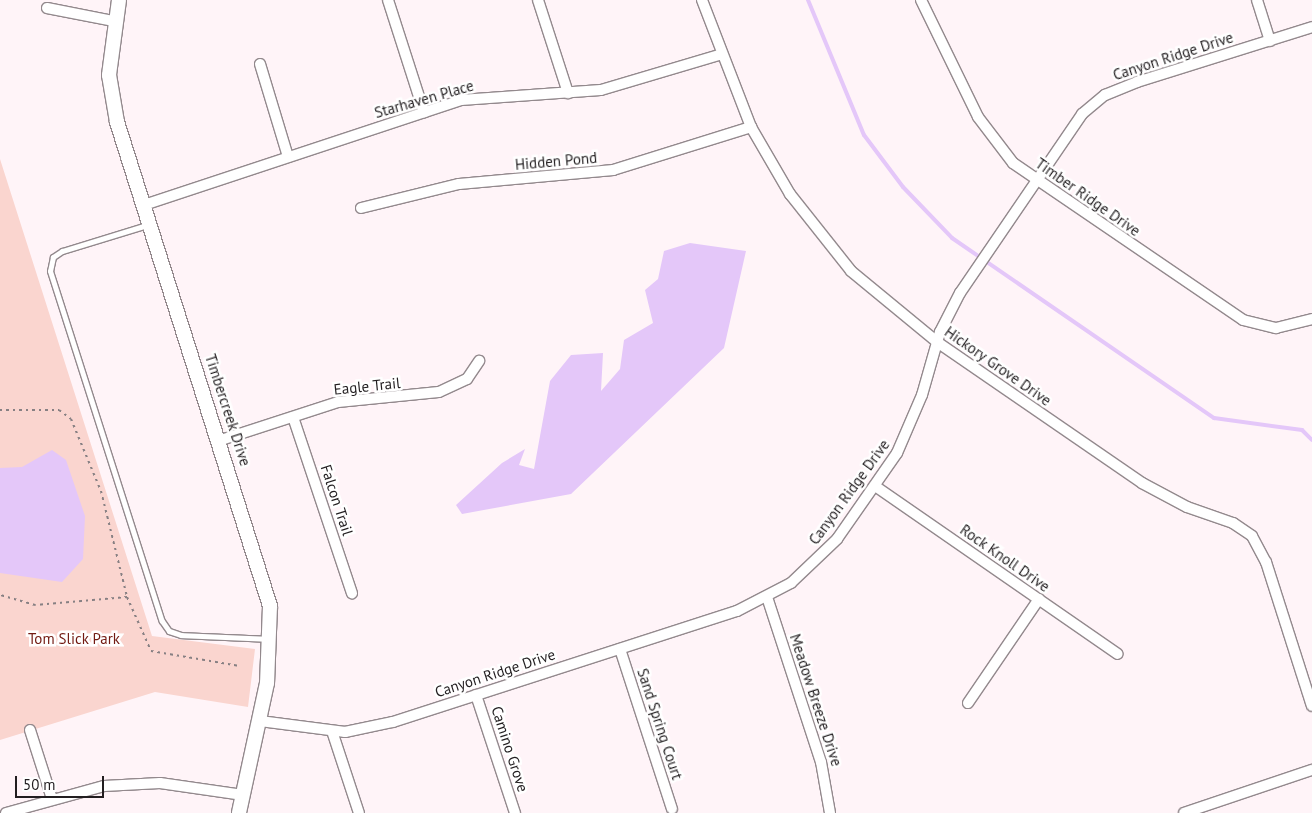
<!DOCTYPE html>
<html>
<head>
<meta charset="utf-8">
<style>
	body { margin:0 }
	#map { position:relative; width:1312px; height:813px; overflow:hidden; background:#fff4f8; font-family:"PT Sans",sans-serif }
	div>[style] { position:absolute }
	.green>* { inset:0; background:#fad5cf }
	.water>* { inset:0; background:#e4c7f9 }
	.stream>* { height:4px; margin:-2px; padding:0 2px; transform-origin:2px; border-radius:2px; background:#e4c7f9 }
	.path>* { height:2px; margin-top:-1px; transform-origin:0; background:repeating-linear-gradient(90deg,#878083 0 2.5px,transparent 0 6.5px) }
	.roads { filter:drop-shadow(1px 0 #93898d) drop-shadow(-1px 0 #93898d) drop-shadow(0 1px #93898d) drop-shadow(0 -1px #93898d) }
	.lane>* { height:5px; margin:-2.5px; padding:0 2.5px; transform-origin:2.5px; border-radius:2.5px; background:#fff }
	.street>* { height:10px; margin:-5px; padding:0 5px; transform-origin:5px; border-radius:5px; background:#fff }
	.secondary>* { height:14px; margin:-7px; padding:0 7px; transform-origin:7px; border-radius:7px; background:#fff }
	span { translate:-50% -50%; white-space:nowrap; text-align:center; line-height:1.15; -webkit-text-stroke:5px #fff; paint-order:stroke }
	.street-label { font-size:15px; color:#221e20 }
	.park-label { font-size:15px; color:#721a12 }
	.scale { position:absolute; left:15px; top:776px; width:89px; height:22px; box-sizing:border-box; border:2px solid #221e20; border-top:0; padding-left:6px; font-size:15px; line-height:18px; white-space:nowrap; color:#221e20; -webkit-text-stroke:4px #fff; paint-order:stroke }
</style>
</head>
<body>
<div id="map">
	<div class="green">
		<i style="clip-path:polygon(0 159px,152px 636px,255px 649px,248px 707px,155px 692px,0 740px)"></i>
	</div>
	<div class="water">
		<i style="clip-path:polygon(690px 243px,746px 251px,724px 348px,571px 494px,462px 514px,456px 505px,502px 463px,525px 449px,519px 465px,534px 469px,550px 381px,571px 355px,603px 353px,601px 391px,620px 369px,624px 340px,653px 323px,645px 290px,658px 279px,664px 251px)"></i>
		<i style="clip-path:polygon(52px 450px,66px 460px,85px 516px,83px 559px,62px 582px,0 573px,0 468px,22px 467px)"></i>
	</div>
	<div class="stream">
		<i style="left:808px;top:0;width:146px;rotate:67.5deg"></i>
		<i style="left:864px;top:135px;width:65px;rotate:53.1deg"></i>
		<i style="left:903px;top:187px;width:71px;rotate:46.1deg"></i>
		<i style="left:952px;top:238px;width:318px;rotate:34.5deg"></i>
		<i style="left:1214px;top:418px;width:89px;rotate:7.8deg"></i>
		<i style="left:1302px;top:430px;width:14px;rotate:45deg"></i>
	</div>
	<div class="path">
		<i style="left:0;top:410px;width:59px"></i>
		<i style="left:59px;top:410px;width:15px;rotate:37deg"></i>
		<i style="left:71px;top:419px;width:78px;rotate:67.4deg"></i>
		<i style="left:101px;top:491px;width:109px;rotate:76.2deg"></i>
		<i style="left:127px;top:597px;width:92px;rotate:175deg"></i>
		<i style="left:35px;top:605px;width:36px;rotate:-164deg"></i>
		<i style="left:127px;top:597px;width:59px;rotate:66deg"></i>
		<i style="left:151px;top:651px;width:90px;rotate:9.6deg"></i>
	</div>
	<div class="roads">
		<div class="lane">
			<i style="left:147px;top:225px;width:89px;rotate:163deg"></i>
			<i style="left:62px;top:251px;width:11px;rotate:146deg"></i>
			<i style="left:53px;top:257px;width:14px;rotate:102deg"></i>
			<i style="left:50px;top:271px;width:367px;rotate:72.3deg"></i>
			<i style="left:162px;top:621px;width:12px;rotate:55deg"></i>
			<i style="left:169px;top:631px;width:13px;rotate:18deg"></i>
			<i style="left:181px;top:635px;width:88px;rotate:2.6deg"></i>
		</div>
		<div class="street">
			<i style="left:388px;top:0;width:118px;rotate:72.2deg"></i>
			<i style="left:538px;top:0;width:98px;rotate:72.1deg"></i>
			<i style="left:702px;top:0;width:136px;rotate:68.9deg"></i>
			<i style="left:751px;top:127px;width:78px;rotate:59.8deg"></i>
			<i style="left:790px;top:194px;width:98px;rotate:51.6deg"></i>
			<i style="left:851px;top:271px;width:112px;rotate:39.5deg"></i>
			<i style="left:937px;top:342px;width:249px;rotate:34.5deg"></i>
			<i style="left:1142px;top:483px;width:51px;rotate:28.1deg"></i>
			<i style="left:1187px;top:507px;width:49px;rotate:19.2deg"></i>
			<i style="left:1233px;top:523px;width:23px;rotate:34deg"></i>
			<i style="left:1252px;top:536px;width:30px;rotate:62deg"></i>
			<i style="left:1266px;top:562px;width:151px;rotate:72.3deg"></i>
			<i style="left:921px;top:0;width:130px;rotate:64deg"></i>
			<i style="left:978px;top:117px;width:58px;rotate:52.7deg"></i>
			<i style="left:1013px;top:163px;width:278px;rotate:34.3deg"></i>
			<i style="left:1243px;top:320px;width:34px;rotate:14deg"></i>
			<i style="left:1276px;top:328px;width:37px;rotate:-14deg"></i>
			<i style="left:1257px;top:0;width:43px;rotate:72.4deg"></i>
			<i style="left:47px;top:8px;width:67px;rotate:11.1deg"></i>
			<i style="left:260px;top:64px;width:97px;rotate:73.2deg"></i>
			<i style="left:144px;top:205px;width:334px;rotate:-18.3deg"></i>
			<i style="left:461px;top:100px;width:140px;rotate:-4.1deg"></i>
			<i style="left:601px;top:90px;width:123px;rotate:-16.5deg"></i>
			<i style="left:361px;top:208px;width:101px;rotate:-13.8deg"></i>
			<i style="left:459px;top:184px;width:155px;rotate:-5.2deg"></i>
			<i style="left:613px;top:170px;width:145px;rotate:-17.3deg"></i>
			<i style="left:293px;top:417px;width:186px;rotate:71.5deg"></i>
			<i style="left:221px;top:440px;width:123px;rotate:-18deg"></i>
			<i style="left:338px;top:402px;width:101px;rotate:-5.7deg"></i>
			<i style="left:439px;top:392px;width:31px;rotate:-25deg"></i>
			<i style="left:467px;top:379px;width:22px;rotate:-56deg"></i>
			<i style="left:875px;top:486px;width:295px;rotate:34.7deg"></i>
			<i style="left:767px;top:597px;width:174px;rotate:71.9deg"></i>
			<i style="left:821px;top:762px;width:52px;rotate:80deg"></i>
			<i style="left:620px;top:649px;width:168px;rotate:72deg"></i>
			<i style="left:476px;top:695px;width:124px;rotate:71.7deg"></i>
			<i style="left:968px;top:703px;width:126px;rotate:-55.7deg"></i>
			<i style="left:260px;top:721px;width:86px;rotate:7.4deg"></i>
			<i style="left:345px;top:732px;width:49px;rotate:-11.8deg"></i>
			<i style="left:393px;top:722px;width:361px;rotate:-17.9deg"></i>
			<i style="left:737px;top:611px;width:61px;rotate:-27.4deg"></i>
			<i style="left:791px;top:583px;width:64px;rotate:-43.7deg"></i>
			<i style="left:837px;top:539px;width:105px;rotate:-55.1deg"></i>
			<i style="left:897px;top:453px;width:63px;rotate:-66.7deg"></i>
			<i style="left:922px;top:395px;width:66px;rotate:-74.1deg"></i>
			<i style="left:940px;top:332px;width:44px;rotate:-62.9deg"></i>
			<i style="left:960px;top:293px;width:217px;rotate:-55.7deg"></i>
			<i style="left:1082px;top:114px;width:30px;rotate:-40deg"></i>
			<i style="left:1105px;top:95px;width:35px;rotate:-22deg"></i>
			<i style="left:1137px;top:82px;width:183px;rotate:-17.4deg"></i>
			<i style="left:30px;top:730px;width:72px;rotate:72.3deg"></i>
			<i style="left:332px;top:731px;width:86px;rotate:71.8deg"></i>
			<i style="left:6px;top:813px;width:102px;rotate:-15.4deg"></i>
			<i style="left:104px;top:786px;width:56px;rotate:-3.1deg"></i>
			<i style="left:160px;top:783px;width:84px;rotate:8.2deg"></i>
			<i style="left:1184px;top:813px;width:135px;rotate:-18.6deg"></i>
		</div>
		<div class="secondary">
			<i style="left:119px;top:0;width:76px;rotate:97.6deg"></i>
			<i style="left:109px;top:75px;width:48px;rotate:80.3deg"></i>
			<i style="left:117px;top:122px;width:508px;rotate:72.46deg"></i>
			<i style="left:270px;top:606px;width:77px;rotate:92.2deg"></i>
			<i style="left:267px;top:683px;width:133px;rotate:102.2deg"></i>
		</div>
	</div>
	<div class="street-label">
		<span style="left:1173px;top:56px;rotate:-18deg">Canyon Ridge Drive</span>
		<span style="left:424px;top:99px;rotate:-16deg">Starhaven Place</span>
		<span style="left:556px;top:161px;rotate:-5deg">Hidden Pond</span>
		<span style="left:1088px;top:197px;rotate:35deg">Timber Ridge Drive</span>
		<span style="left:998px;top:366px;rotate:35deg">Hickory Grove Drive</span>
		<span style="left:367px;top:386px;rotate:-6deg">Eagle Trail</span>
		<span style="left:228px;top:410px;rotate:72deg">Timbercreek Drive</span>
		<span style="left:849px;top:492px;rotate:-54deg">Canyon Ridge Drive</span>
		<span style="left:337px;top:500px;rotate:72deg">Falcon Trail</span>
		<span style="left:1005px;top:558px;rotate:35deg">Rock Knoll Drive</span>
		<span style="left:495px;top:673px;rotate:-18deg">Canyon Ridge Drive</span>
		<span style="left:816px;top:700px;rotate:72deg">Meadow Breeze Drive</span>
		<span style="left:660px;top:724px;rotate:72deg">Sand Spring Court</span>
		<span style="left:510px;top:749px;rotate:72deg">Camino Grove</span>
	</div>
	<div class="park-label">
		<span style="left:74px;top:639px">Tom Slick Park</span>
	</div>
	<div class="scale">50 m</div>
</div>
</body>
</html>
